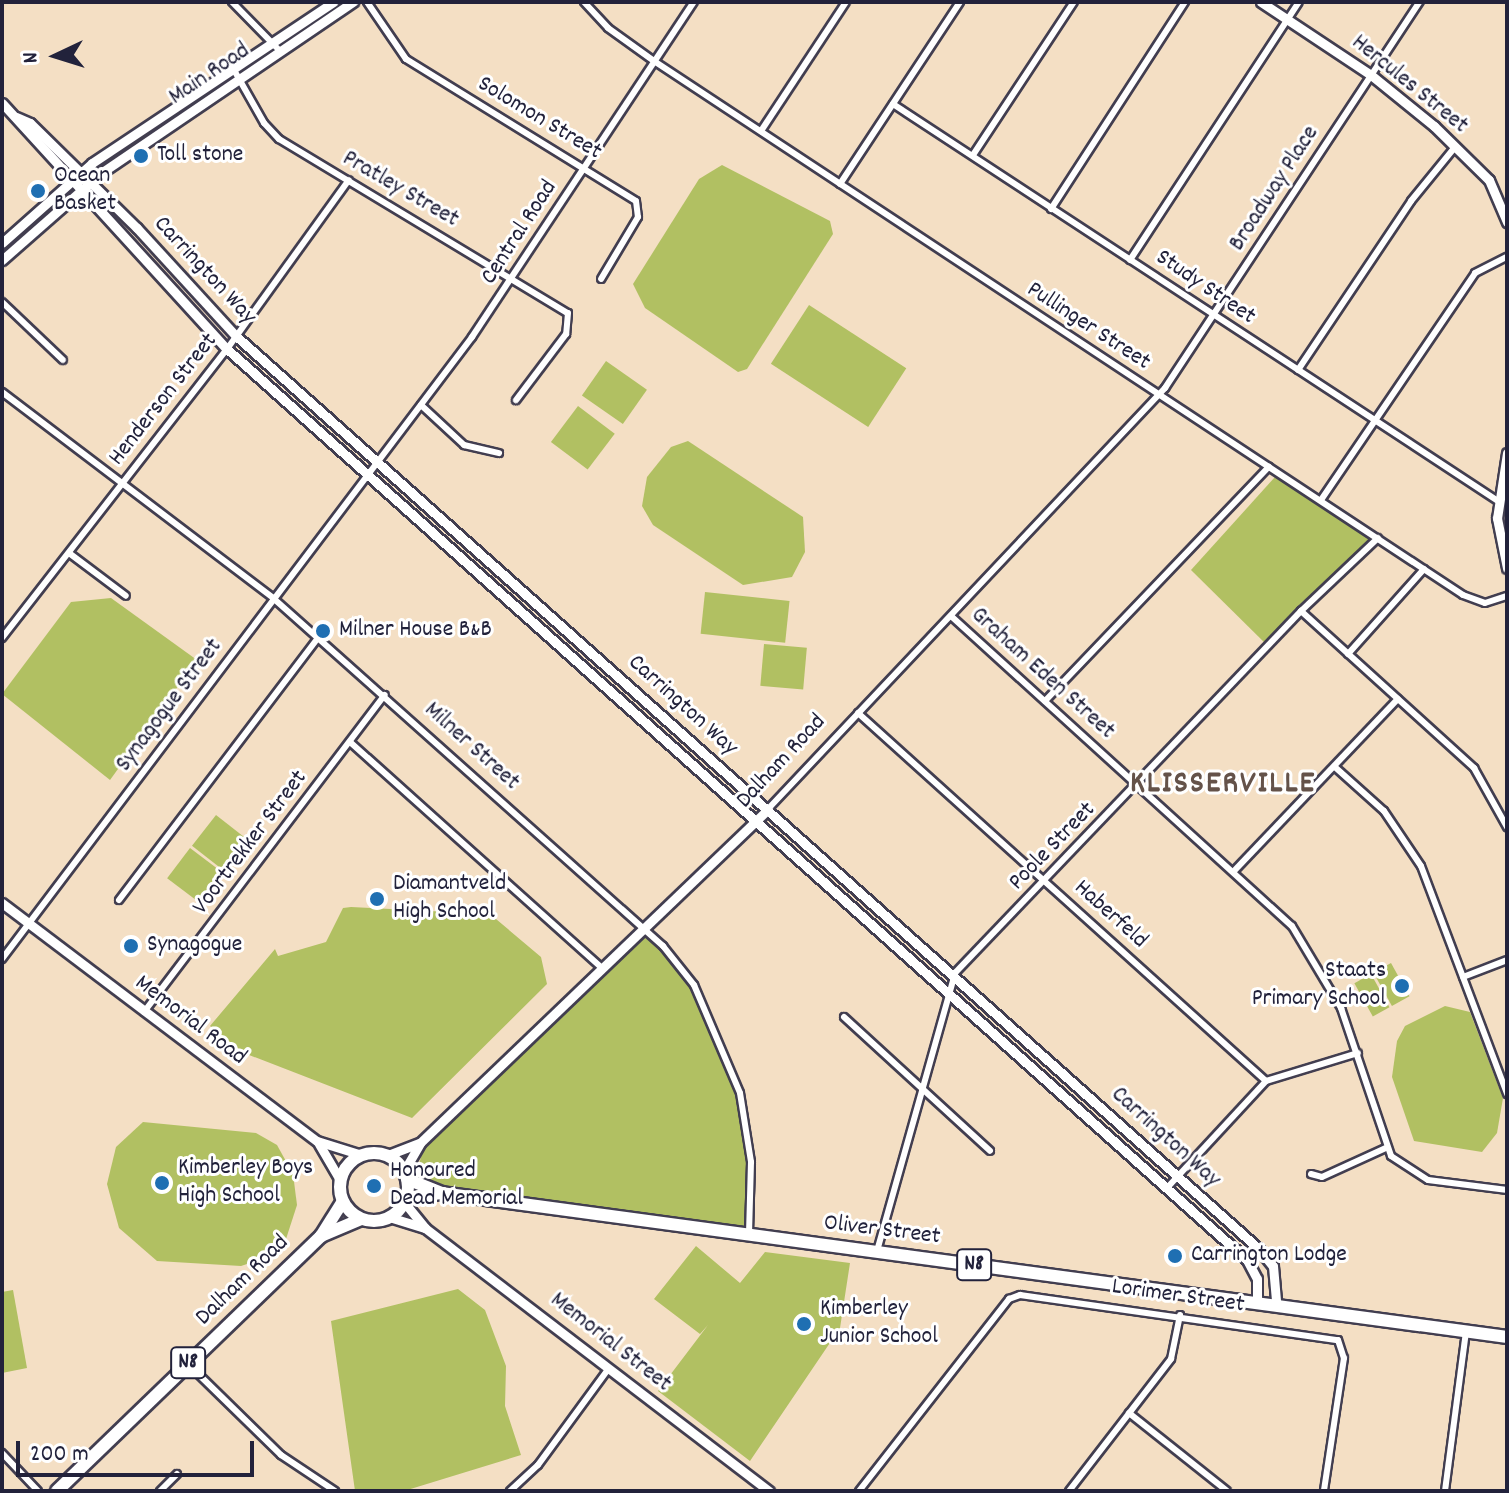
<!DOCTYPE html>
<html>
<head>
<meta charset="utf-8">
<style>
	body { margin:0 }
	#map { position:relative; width:1509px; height:1493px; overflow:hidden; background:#f4dfc4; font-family:Dekko,sans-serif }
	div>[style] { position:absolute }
	.green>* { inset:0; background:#b1c062; transform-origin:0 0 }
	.roads { filter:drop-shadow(2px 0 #423e50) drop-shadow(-2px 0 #423e50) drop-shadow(0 2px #423e50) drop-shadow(0 -2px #423e50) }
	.street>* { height:6px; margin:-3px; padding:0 3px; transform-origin:3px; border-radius:3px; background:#fff }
	.secondary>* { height:9px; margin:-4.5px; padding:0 4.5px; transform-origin:4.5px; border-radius:4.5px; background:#fff }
	.highway>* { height:12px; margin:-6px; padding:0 6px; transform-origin:6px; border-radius:6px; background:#fff }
	.highway>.ring { margin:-6px; padding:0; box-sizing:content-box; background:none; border:12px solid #fff; border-radius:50% }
	.dots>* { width:22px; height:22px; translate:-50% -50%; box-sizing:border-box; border:4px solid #fff; border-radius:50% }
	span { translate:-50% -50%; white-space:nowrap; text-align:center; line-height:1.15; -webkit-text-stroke:6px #fff; paint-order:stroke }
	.shield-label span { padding:2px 6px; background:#fff; border:2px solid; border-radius:6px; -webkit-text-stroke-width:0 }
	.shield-label { font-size:22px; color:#22223b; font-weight:700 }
	.street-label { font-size:24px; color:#22223b }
	.poi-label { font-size:24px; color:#22223b }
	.left { translate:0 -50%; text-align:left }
	.right { translate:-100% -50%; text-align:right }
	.district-label { font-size:32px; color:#645249; font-weight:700; letter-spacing:2px }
	.frame { position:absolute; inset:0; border:4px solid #22223b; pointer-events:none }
	.north { position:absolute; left:16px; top:16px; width:80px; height:80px; -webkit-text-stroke:6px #fff; paint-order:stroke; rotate:266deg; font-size:22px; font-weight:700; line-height:32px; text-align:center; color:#22223b }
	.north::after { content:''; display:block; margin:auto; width:28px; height:36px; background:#22223b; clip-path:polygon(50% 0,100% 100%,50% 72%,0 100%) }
	.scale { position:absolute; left:16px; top:1441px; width:238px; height:36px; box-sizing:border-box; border:4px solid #22223b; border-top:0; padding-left:10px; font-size:24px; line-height:28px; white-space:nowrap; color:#22223b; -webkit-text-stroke:6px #fff; paint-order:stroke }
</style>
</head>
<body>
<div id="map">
	<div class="green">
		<i style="clip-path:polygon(722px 165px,830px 221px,833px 234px,747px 369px,738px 372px,645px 308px,633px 284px,699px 179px)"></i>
		<i style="left:809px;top:305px;width:116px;height:70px;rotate:33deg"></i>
		<i style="left:606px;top:361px;width:50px;height:42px;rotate:35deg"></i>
		<i style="left:578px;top:406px;width:46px;height:45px;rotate:37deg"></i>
		<i style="clip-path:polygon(688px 441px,803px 517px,805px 552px,792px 577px,743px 585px,653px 525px,642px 506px,647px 477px,671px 447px)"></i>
		<i style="clip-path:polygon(1275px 477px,1372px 540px,1271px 649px,1191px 570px)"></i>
		<i style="left:705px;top:592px;width:85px;height:42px;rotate:6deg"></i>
		<i style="clip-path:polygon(111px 598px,197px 660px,110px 780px,2px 694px,71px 602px)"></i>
		<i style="left:764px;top:644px;width:43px;height:42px;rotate:5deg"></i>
		<i style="left:216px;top:815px;width:43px;height:39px;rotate:38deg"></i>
		<i style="left:190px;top:848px;width:44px;height:38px;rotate:37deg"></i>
		<i style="clip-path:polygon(351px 907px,490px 914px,541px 957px,547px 984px,412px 1118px,244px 1053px,210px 1026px,275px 949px,278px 956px,326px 942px,343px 908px)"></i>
		<i style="clip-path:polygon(647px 929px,694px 984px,726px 1049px,739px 1086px,749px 1164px,748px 1229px,434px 1189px,417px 1172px,424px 1145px)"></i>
		<i style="left:1391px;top:963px;width:38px;height:20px;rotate:61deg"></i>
		<i style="left:1371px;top:974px;width:38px;height:19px;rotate:61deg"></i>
		<i style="clip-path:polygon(1445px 1006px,1470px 1012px,1503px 1098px,1497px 1133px,1482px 1152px,1414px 1141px,1392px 1077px,1397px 1041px,1405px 1026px)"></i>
		<i style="clip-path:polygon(143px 1122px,256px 1133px,277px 1145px,293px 1174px,297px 1205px,286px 1239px,262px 1259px,241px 1266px,157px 1261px,119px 1228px,107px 1184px,116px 1147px)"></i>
		<i style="clip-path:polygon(696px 1246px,740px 1283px,765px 1252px,850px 1263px,840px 1328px,750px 1461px,658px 1391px,708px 1325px,700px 1334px,654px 1299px)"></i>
		<i style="clip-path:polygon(458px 1289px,485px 1310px,506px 1366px,505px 1406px,521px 1455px,404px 1491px,355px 1491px,331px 1321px)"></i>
		<i style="clip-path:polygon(13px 1290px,27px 1368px,2px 1373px,2px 1292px)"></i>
	</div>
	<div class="roads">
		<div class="street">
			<i style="left:232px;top:2px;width:70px;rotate:45.6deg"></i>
			<i style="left:367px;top:2px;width:69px;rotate:55.6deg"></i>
			<i style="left:406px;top:59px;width:270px;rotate:31.7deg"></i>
			<i style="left:636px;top:201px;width:16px;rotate:83deg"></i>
			<i style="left:638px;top:217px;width:72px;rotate:120.8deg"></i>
			<i style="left:584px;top:2px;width:35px;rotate:47deg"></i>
			<i style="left:608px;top:28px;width:57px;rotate:35.7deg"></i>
			<i style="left:654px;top:61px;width:969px;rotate:33.43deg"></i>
			<i style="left:1463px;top:595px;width:23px;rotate:20deg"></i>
			<i style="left:1485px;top:603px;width:23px;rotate:-18deg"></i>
			<i style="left:234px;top:70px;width:61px;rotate:60.5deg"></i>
			<i style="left:264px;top:123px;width:22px;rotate:47deg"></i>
			<i style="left:279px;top:139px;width:337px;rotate:31.1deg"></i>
			<i style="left:568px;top:313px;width:21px;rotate:95deg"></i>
			<i style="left:566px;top:334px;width:83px;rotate:127.1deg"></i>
			<i style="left:893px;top:104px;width:724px;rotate:33.27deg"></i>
			<i style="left:761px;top:131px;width:154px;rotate:-56.6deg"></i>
			<i style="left:973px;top:155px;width:183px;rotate:-56.6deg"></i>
			<i style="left:840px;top:184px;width:218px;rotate:-56.6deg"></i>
			<i style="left:1051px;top:209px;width:247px;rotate:-57.1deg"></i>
			<i style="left:1130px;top:260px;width:308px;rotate:-56.8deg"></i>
			<i style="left:2px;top:302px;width:84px;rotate:43.6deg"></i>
			<i style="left:1298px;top:370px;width:203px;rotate:-56.2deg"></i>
			<i style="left:1411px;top:201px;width:70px;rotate:-50.8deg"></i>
			<i style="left:2px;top:392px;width:340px;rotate:37.2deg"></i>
			<i style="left:273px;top:598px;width:523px;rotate:41.74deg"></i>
			<i style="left:663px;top:946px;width:50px;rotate:51.5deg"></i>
			<i style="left:694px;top:985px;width:117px;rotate:66.9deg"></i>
			<i style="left:740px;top:1093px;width:70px;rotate:80.9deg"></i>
			<i style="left:751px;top:1162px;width:71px;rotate:91.6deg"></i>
			<i style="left:421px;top:405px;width:59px;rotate:42.9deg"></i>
			<i style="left:464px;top:445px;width:36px;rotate:13deg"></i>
			<i style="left:1321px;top:500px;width:274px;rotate:-55.8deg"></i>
			<i style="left:1475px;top:273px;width:36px;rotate:-27deg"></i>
			<i style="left:69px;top:553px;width:71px;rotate:37deg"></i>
			<i style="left:1301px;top:611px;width:234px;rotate:42.2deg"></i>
			<i style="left:1474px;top:768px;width:68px;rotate:60.8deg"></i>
			<i style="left:951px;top:616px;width:461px;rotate:42.3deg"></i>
			<i style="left:1292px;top:926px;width:96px;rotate:59.1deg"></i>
			<i style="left:1341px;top:1008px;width:156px;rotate:71.3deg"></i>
			<i style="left:1391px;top:1156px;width:44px;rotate:33deg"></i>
			<i style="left:1428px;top:1180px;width:80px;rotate:7.2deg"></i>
			<i style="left:2px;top:638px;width:366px;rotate:-52.1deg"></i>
			<i style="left:227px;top:349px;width:208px;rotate:-54.2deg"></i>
			<i style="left:1348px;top:654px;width:114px;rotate:-48.2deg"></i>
			<i style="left:1045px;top:701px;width:324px;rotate:-46.3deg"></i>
			<i style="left:858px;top:713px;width:549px;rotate:42.05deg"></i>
			<i style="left:350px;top:742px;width:340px;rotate:41.9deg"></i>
			<i style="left:1336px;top:768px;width:64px;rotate:41.9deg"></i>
			<i style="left:1384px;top:811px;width:66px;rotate:56.1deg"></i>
			<i style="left:1421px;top:866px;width:244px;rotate:69.3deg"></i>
			<i style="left:768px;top:809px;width:579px;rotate:-46.68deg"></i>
			<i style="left:1165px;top:388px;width:463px;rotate:-56.6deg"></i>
			<i style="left:1235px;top:870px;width:236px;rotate:-46.4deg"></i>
			<i style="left:119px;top:900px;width:329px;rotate:-52.8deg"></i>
			<i style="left:2px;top:959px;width:780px;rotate:-52.92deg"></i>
			<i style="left:472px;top:337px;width:402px;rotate:-56.5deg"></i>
			<i style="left:1463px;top:977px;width:47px;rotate:-21.1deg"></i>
			<i style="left:144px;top:1012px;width:398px;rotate:-52.8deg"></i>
			<i style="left:844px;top:1017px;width:198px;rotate:42.5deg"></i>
			<i style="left:1311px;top:1174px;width:11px;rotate:15deg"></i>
			<i style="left:1322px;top:1177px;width:70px;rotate:-24.4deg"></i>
			<i style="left:1166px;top:1189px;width:147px;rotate:-47.2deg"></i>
			<i style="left:1266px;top:1081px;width:96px;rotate:-16.9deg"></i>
			<i style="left:877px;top:1251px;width:289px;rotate:-74.3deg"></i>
			<i style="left:955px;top:973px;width:501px;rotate:-46.29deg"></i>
			<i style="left:1301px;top:611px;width:106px;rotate:-43.5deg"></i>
			<i style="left:188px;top:1364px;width:130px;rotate:44.4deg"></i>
			<i style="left:281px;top:1455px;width:65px;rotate:33.7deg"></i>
			<i style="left:1129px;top:1413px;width:125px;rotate:38.5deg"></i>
			<i style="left:2px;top:1453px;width:52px;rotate:46.5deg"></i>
			<i style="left:160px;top:1491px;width:24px;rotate:-45deg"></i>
			<i style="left:510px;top:1491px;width:38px;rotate:-43deg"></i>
			<i style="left:538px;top:1465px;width:120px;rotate:-53.8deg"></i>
			<i style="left:859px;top:1491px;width:244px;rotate:-52deg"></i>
			<i style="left:1009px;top:1299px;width:12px;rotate:-20deg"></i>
			<i style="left:1020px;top:1295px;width:321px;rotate:8.1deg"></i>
			<i style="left:1338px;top:1340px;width:19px;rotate:72deg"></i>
			<i style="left:1344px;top:1358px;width:134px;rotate:98.6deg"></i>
			<i style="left:1069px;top:1491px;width:167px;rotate:-52.3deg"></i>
			<i style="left:1171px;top:1359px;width:45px;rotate:-78.4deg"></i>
			<i style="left:1445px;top:1491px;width:160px;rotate:-82.5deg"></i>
		</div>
		<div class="secondary">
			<i style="left:1261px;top:2px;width:132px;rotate:33.6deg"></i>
			<i style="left:1371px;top:75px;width:81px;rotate:39deg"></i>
			<i style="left:1434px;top:126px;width:77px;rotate:44.5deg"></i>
			<i style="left:1489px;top:180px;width:46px;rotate:66.8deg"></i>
			<i style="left:2px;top:103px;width:333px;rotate:47.6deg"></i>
			<i style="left:227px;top:349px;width:1368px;rotate:41.77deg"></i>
			<i style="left:1247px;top:1260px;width:21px;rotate:62deg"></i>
			<i style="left:1257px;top:1279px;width:23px;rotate:90deg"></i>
			<i style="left:16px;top:117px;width:15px;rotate:23deg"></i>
			<i style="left:30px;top:123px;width:150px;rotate:44.5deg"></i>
			<i style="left:137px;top:228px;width:147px;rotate:47.5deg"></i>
			<i style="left:236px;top:336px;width:1371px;rotate:41.75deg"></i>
			<i style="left:1259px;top:1249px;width:22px;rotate:51deg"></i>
			<i style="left:1273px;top:1266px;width:38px;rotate:85deg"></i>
			<i style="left:2px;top:243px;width:120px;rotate:-41.6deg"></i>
			<i style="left:92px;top:163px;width:290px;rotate:-33.7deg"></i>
			<i style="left:2px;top:260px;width:132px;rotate:-41.3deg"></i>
			<i style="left:101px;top:173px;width:305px;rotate:-34.2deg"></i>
			<i style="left:1507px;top:453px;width:66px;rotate:98.7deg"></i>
			<i style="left:1497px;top:518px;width:51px;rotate:78.7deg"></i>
			<i style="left:2px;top:903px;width:395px;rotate:37.1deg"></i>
			<i style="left:317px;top:1141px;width:47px;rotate:17.3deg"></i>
			<i style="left:319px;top:1144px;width:42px;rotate:59.7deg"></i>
			<i style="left:388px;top:1155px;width:34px;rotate:-21deg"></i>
			<i style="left:404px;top:1171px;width:32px;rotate:-60deg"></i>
			<i style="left:420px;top:1143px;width:482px;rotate:-43.8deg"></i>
			<i style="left:404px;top:1202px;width:33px;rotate:51deg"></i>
			<i style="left:425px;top:1228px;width:433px;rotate:37.4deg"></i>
			<i style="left:389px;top:1217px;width:38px;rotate:17deg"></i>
		</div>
		<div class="highway">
			<i class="ring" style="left:340px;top:1153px;width:56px;height:56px"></i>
			<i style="left:407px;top:1179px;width:37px;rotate:22deg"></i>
			<i style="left:441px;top:1193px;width:1076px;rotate:7.69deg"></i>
			<i style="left:406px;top:1198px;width:35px;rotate:-8deg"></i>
			<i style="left:321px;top:1236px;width:43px;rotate:-23deg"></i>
			<i style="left:57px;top:1491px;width:367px;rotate:-44deg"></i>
			<i style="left:321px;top:1236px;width:41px;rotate:-57.8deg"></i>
		</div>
	</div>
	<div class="dots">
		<i style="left:141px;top:156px;background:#1f6fb2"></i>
		<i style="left:38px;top:191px;background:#1f6fb2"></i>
		<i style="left:323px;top:631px;background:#1f6fb2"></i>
		<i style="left:377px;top:899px;background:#1f6fb2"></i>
		<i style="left:131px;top:946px;background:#1f6fb2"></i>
		<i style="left:1402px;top:986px;background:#1f6fb2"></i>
		<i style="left:162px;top:1183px;background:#1f6fb2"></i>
		<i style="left:374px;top:1186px;background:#1f6fb2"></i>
		<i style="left:1175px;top:1256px;background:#1f6fb2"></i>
		<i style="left:804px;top:1324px;background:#1f6fb2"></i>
	</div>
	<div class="shield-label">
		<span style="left:974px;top:1265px">N8</span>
		<span style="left:188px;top:1363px">N8</span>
	</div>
	<div class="street-label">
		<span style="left:210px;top:75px;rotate:-34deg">Main Road</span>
		<span style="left:1409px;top:85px;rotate:39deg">Hercules Street</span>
		<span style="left:539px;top:119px;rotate:31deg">Solomon Street</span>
		<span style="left:1275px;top:189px;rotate:-57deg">Broadway Place</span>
		<span style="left:400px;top:190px;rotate:30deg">Pratley Street</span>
		<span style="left:520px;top:233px;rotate:-57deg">Central Road</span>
		<span style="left:204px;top:271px;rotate:47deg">Carrington Way</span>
		<span style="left:1205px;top:288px;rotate:34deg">Study Street</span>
		<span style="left:1088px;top:327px;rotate:33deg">Pullinger Street</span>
		<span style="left:164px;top:400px;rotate:-52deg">Henderson Street</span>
		<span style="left:1042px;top:674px;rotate:42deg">Graham Eden Street</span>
		<span style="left:170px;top:706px;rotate:-53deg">Synagogue Street</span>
		<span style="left:682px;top:706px;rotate:42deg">Carrington Way</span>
		<span style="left:471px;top:747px;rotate:42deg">Milner Street</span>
		<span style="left:782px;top:762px;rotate:-47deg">Dalham Road</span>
		<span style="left:251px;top:843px;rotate:-53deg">Voortrekker Street</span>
		<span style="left:1053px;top:847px;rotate:-46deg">Poole Street</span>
		<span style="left:1110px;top:915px;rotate:42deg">Haberfeld</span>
		<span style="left:190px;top:1021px;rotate:37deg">Memorial Road</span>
		<span style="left:1165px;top:1138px;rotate:42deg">Carrington Way</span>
		<span style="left:882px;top:1231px;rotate:7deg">Oliver Street</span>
		<span style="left:243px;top:1281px;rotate:-44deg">Dalham Road</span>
		<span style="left:1178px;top:1297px;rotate:8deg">Lorimer Street</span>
		<span style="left:610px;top:1343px;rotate:38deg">Memorial Street</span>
	</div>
	<div class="poi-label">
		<span class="left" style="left:157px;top:156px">Toll stone</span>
		<span class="left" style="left:54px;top:191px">Ocean<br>Basket</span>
		<span class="left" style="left:339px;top:631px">Milner House B&amp;B</span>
		<span class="left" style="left:393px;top:899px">Diamantveld<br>High School</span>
		<span class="left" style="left:147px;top:946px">Synagogue</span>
		<span class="right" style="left:1386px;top:986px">Staats<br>Primary School</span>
		<span class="left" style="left:178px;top:1183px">Kimberley Boys<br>High School</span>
		<span class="left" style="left:390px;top:1186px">Honoured<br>Dead Memorial</span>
		<span class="left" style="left:1191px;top:1256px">Carrington Lodge</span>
		<span class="left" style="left:820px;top:1324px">Kimberley<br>Junior School</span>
	</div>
	<div class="district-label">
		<span style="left:1223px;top:785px">KLISSERVILLE</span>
	</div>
	<div class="frame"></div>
	<div class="north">N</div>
	<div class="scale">200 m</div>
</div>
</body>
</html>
